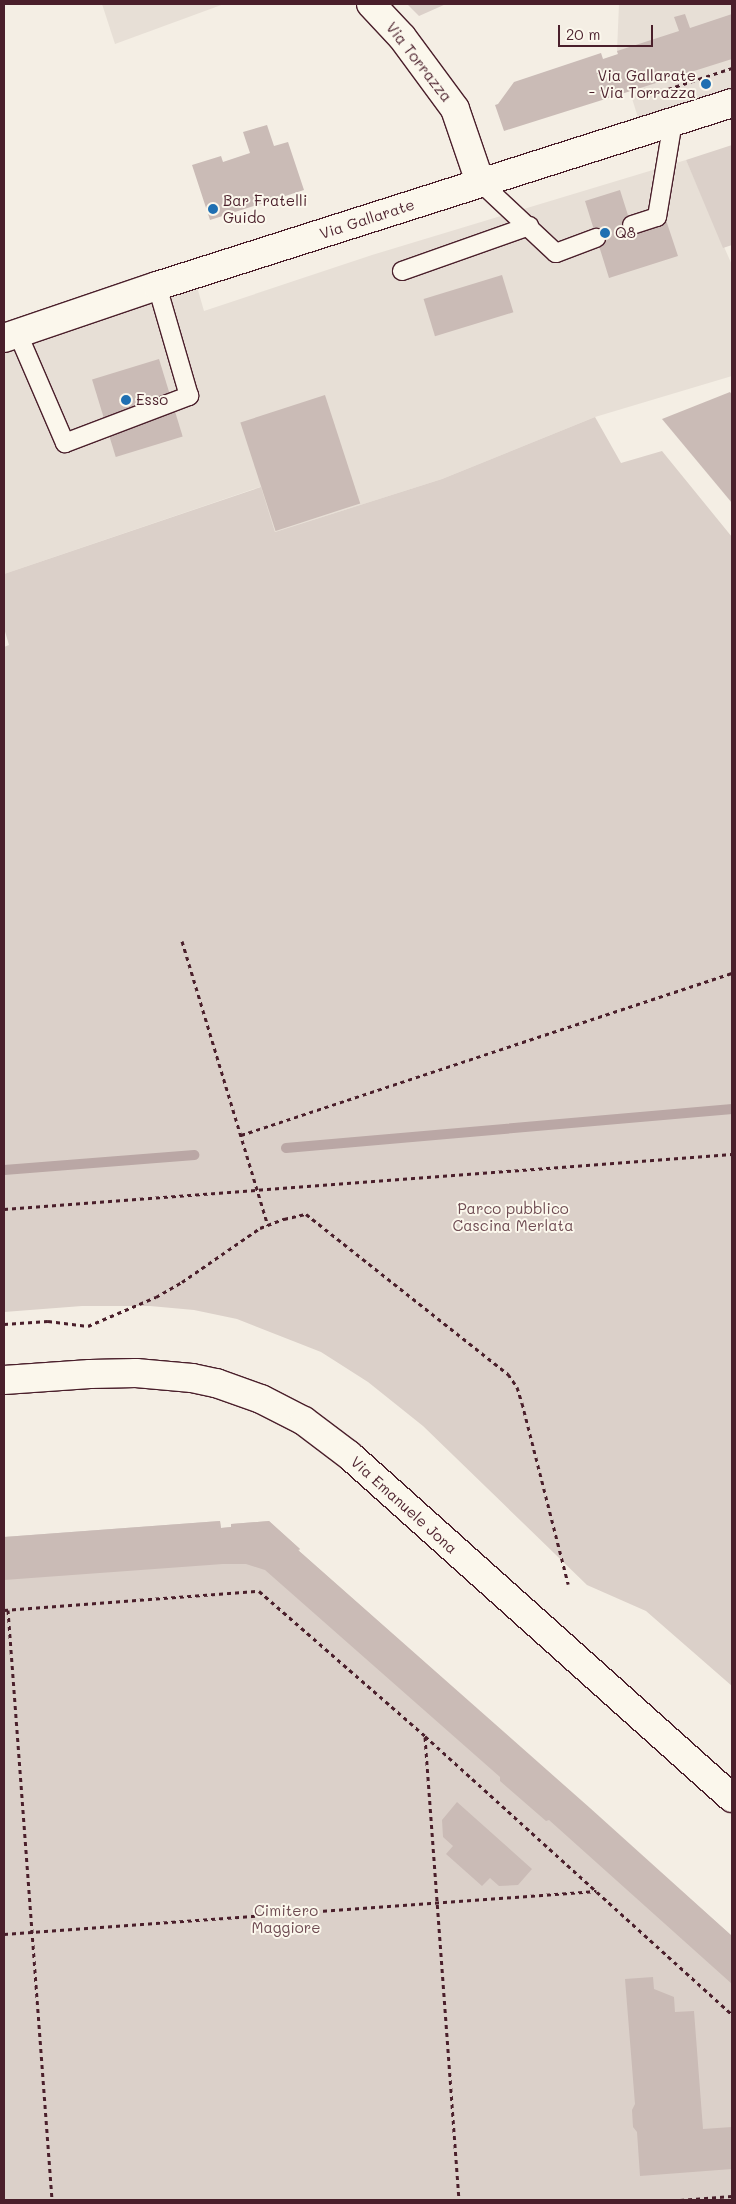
<!DOCTYPE html>
<html>
<head>
<meta charset="utf-8">
<style>
	body { margin:0 }
	#map { position:relative; width:736px; height:2204px; overflow:hidden; background:#f4eee4; font-family:Mali,sans-serif }
	div>[style] { position:absolute }
	.built>* { inset:0; background:#e7dfd6 }
	.green>* { inset:0; background:#dbd0c9 }
	.stream>* { height:10px; margin:-5px; padding:0 5px; transform-origin:5px; border-radius:5px; background:#baa7a5 }
	.building>* { inset:0; background:#cabbb6; transform-origin:0 0 }
	.path>* { height:3px; margin-top:-1.5px; transform-origin:0; background:repeating-linear-gradient(90deg,#4a1f2b 0 4px,transparent 0 8px) }
	.roads { filter:drop-shadow(1px 0 #4a1f2b) drop-shadow(-1px 0 #4a1f2b) drop-shadow(0 1px #4a1f2b) drop-shadow(0 -1px #4a1f2b) }
	.service>* { height:18px; margin:-9px; padding:0 9px; transform-origin:9px; border-radius:9px; background:#fbf7ec }
	.minor>* { height:28px; margin:-14px; padding:0 14px; transform-origin:14px; border-radius:14px; background:#fbf7ec }
	.tertiary>* { height:28px; margin:-14px; padding:0 14px; transform-origin:14px; border-radius:14px; background:#fbf7ec }
	.primary>* { height:28px; margin:-14px; padding:0 14px; transform-origin:14px; border-radius:14px; background:#fbf7ec }
	.dots>* { width:14px; height:14px; translate:-50% -50%; box-sizing:border-box; border:2px solid #fbf7ec; border-radius:50% }
	span { translate:-50% -50%; white-space:nowrap; text-align:center; line-height:1.15; -webkit-text-stroke:4px #fbf7ec; paint-order:stroke }
	.street-label { font-size:15px; color:#4a1f2b }
	.poi-label { font-size:15px; color:#4a1f2b }
	.right { translate:-100% -50%; text-align:right }
	.left { translate:0 -50%; text-align:left }
	.park-label { font-size:15px; color:#6e4b52 }
	.frame { position:absolute; inset:0; border:5px solid #4a1f2b; pointer-events:none }
	.scale { position:absolute; left:558px; top:25px; width:95px; height:22px; box-sizing:border-box; border:2px solid #4a1f2b; border-top:0; padding-left:6px; font-size:15px; line-height:18px; white-space:nowrap; color:#4a1f2b; -webkit-text-stroke:4px #fbf7ec; paint-order:stroke }
</style>
</head>
<body>
<div id="map">
	<div class="built">
		<i style="clip-path:polygon(102px 4px,224px 4px,115px 44px)"></i>
		<i style="clip-path:polygon(619px 4px,732px 4px,732px 97px,641px 127px,617px 51px)"></i>
		<i style="clip-path:polygon(686px 160px,732px 265px,732px 376px,595px 417px,442px 479px,275px 532px,260px 487px,4px 574px,4px 344px,195px 280px,204px 311px,372px 255px)"></i>
	</div>
	<div class="green">
		<i style="clip-path:polygon(407px 4px,446px 4px,419px 16px)"></i>
		<i style="clip-path:polygon(732px 145px,732px 245px,723px 248px,686px 160px)"></i>
		<i style="clip-path:polygon(595px 417px,621px 463px,662px 451px,732px 537px,732px 1686px,646px 1611px,587px 1585px,423px 1426px,368px 1382px,321px 1352px,237px 1319px,194px 1310px,150px 1306px,82px 1306px,4px 1312px,4px 647px,9px 645px,4px 628px,4px 574px,261px 487px,275px 532px,442px 479px)"></i>
		<i style="clip-path:polygon(220px 1521px,221px 1528px,231px 1527px,231px 1524px,269px 1521px,300px 1549px,299px 1551px,732px 1936px,732px 2200px,4px 2200px,4px 1537px)"></i>
	</div>
	<div class="stream">
		<i style="left:286px;top:1148px;width:448px;rotate:-5deg"></i>
		<i style="left:4px;top:1170px;width:191px;rotate:-4.5deg"></i>
	</div>
	<div class="building">
		<i style="clip-path:polygon(685px 14px,690px 28px,732px 14px,732px 59px,504px 131px,495px 105px,498px 104px,514px 82px,601px 53px,603px 59px,618px 54px,617px 51px,679px 31px,674px 17px)"></i>
		<i style="clip-path:polygon(267px 125px,274px 146px,288px 142px,304px 190px,210px 220px,192px 165px,221px 156px,223px 162px,250px 153px,243px 132px)"></i>
		<i style="clip-path:polygon(620px 190px,633px 231px,666px 220px,678px 256px,609px 278px,585px 201px)"></i>
		<i style="left:502px;top:275px;width:39px;height:82px;rotate:73deg"></i>
		<i style="left:159px;top:359px;width:81px;height:70px;rotate:73deg"></i>
		<i style="clip-path:polygon(730px 392px,732px 395px,732px 503px,662px 419px)"></i>
		<i style="left:325px;top:395px;width:114px;height:89px;rotate:72deg"></i>
		<i style="clip-path:polygon(220px 1521px,221px 1528px,231px 1527px,231px 1524px,269px 1521px,300px 1549px,298px 1550px,590px 1808px,732px 1936px,732px 1984px,549px 1820px,546px 1821px,500px 1781px,500px 1777px,265px 1570px,246px 1564px,223px 1564px,4px 1580px,4px 1537px)"></i>
		<i style="clip-path:polygon(457px 1802px,532px 1869px,518px 1885px,499px 1886px,490px 1878px,482px 1886px,446px 1854px,453px 1846px,443px 1837px,442px 1820px)"></i>
		<i style="clip-path:polygon(653px 1977px,654px 1989px,674px 1997px,675px 2012px,694px 2011px,703px 2129px,732px 2127px,732px 2169px,640px 2176px,637px 2132px,633px 2127px,632px 2110px,635px 2104px,625px 1979px)"></i>
	</div>
	<div class="path">
		<i style="left:668px;top:89px;width:67px;rotate:-18.2deg"></i>
		<i style="left:182px;top:941px;width:297px;rotate:73.2deg"></i>
		<i style="left:241px;top:1135px;width:517px;rotate:-18.26deg"></i>
		<i style="left:4px;top:1209px;width:730px;rotate:-4.32deg"></i>
		<i style="left:4px;top:1324px;width:44px;rotate:-3.9deg"></i>
		<i style="left:48px;top:1321px;width:40px;rotate:7.1deg"></i>
		<i style="left:88px;top:1326px;width:74px;rotate:-23.1deg"></i>
		<i style="left:156px;top:1297px;width:30px;rotate:-30deg"></i>
		<i style="left:182px;top:1282px;width:95px;rotate:-34.7deg"></i>
		<i style="left:260px;top:1228px;width:26px;rotate:-21deg"></i>
		<i style="left:284px;top:1219px;width:23px;rotate:-13deg"></i>
		<i style="left:306px;top:1214px;width:258px;rotate:38.4deg"></i>
		<i style="left:508px;top:1374px;width:16px;rotate:55deg"></i>
		<i style="left:517px;top:1387px;width:17px;rotate:73deg"></i>
		<i style="left:522px;top:1403px;width:187px;rotate:75.7deg"></i>
		<i style="left:4px;top:1610px;width:256px;rotate:-4.3deg"></i>
		<i style="left:259px;top:1591px;width:220px;rotate:41.1deg"></i>
		<i style="left:425px;top:1736px;width:414px;rotate:42.2deg"></i>
		<i style="left:8px;top:1610px;width:592px;rotate:85.73deg"></i>
		<i style="left:425px;top:1737px;width:464px;rotate:85.8deg"></i>
		<i style="left:4px;top:1934px;width:594px;rotate:-4.15deg"></i>
		<i style="left:680px;top:2200px;width:52px;rotate:-4.4deg"></i>
	</div>
	<div class="roads">
		<div class="service">
			<i style="left:480px;top:182px;width:104px;rotate:43.1deg"></i>
			<i style="left:556px;top:253px;width:43px;rotate:-20.6deg"></i>
			<i style="left:632px;top:225px;width:26px;rotate:-18deg"></i>
			<i style="left:657px;top:217px;width:97px;rotate:-80.5deg"></i>
			<i style="left:402px;top:271px;width:135px;rotate:-19.5deg"></i>
			<i style="left:18px;top:334px;width:119px;rotate:66.7deg"></i>
			<i style="left:65px;top:443px;width:133px;rotate:-20.8deg"></i>
			<i style="left:189px;top:396px;width:115px;rotate:-106.2deg"></i>
		</div>
		<div class="minor">
			<i style="left:371px;top:4px;width:45px;rotate:46.8deg"></i>
			<i style="left:402px;top:37px;width:89px;rotate:53.6deg"></i>
			<i style="left:455px;top:109px;width:77px;rotate:71.1deg"></i>
		</div>
		<div class="tertiary">
			<i style="left:4px;top:1380px;width:86px;rotate:-4deg"></i>
			<i style="left:90px;top:1374px;width:46px;rotate:-1.2deg"></i>
			<i style="left:136px;top:1373px;width:56px;rotate:5.1deg"></i>
			<i style="left:192px;top:1378px;width:25px;rotate:12deg"></i>
			<i style="left:216px;top:1383px;width:48px;rotate:19.6deg"></i>
			<i style="left:261px;top:1399px;width:48px;rotate:27.1deg"></i>
			<i style="left:304px;top:1421px;width:56px;rotate:37.1deg"></i>
			<i style="left:349px;top:1455px;width:514px;rotate:41.85deg"></i>
		</div>
		<div class="primary">
			<i style="left:4px;top:338px;width:162px;rotate:-18.8deg"></i>
			<i style="left:157px;top:286px;width:603px;rotate:-17.65deg"></i>
		</div>
	</div>
	<div class="dots">
		<i style="left:706px;top:84px;background:#1f6fb2"></i>
		<i style="left:213px;top:209px;background:#1f6fb2"></i>
		<i style="left:605px;top:233px;background:#1f6fb2"></i>
		<i style="left:126px;top:400px;background:#1f6fb2"></i>
	</div>
	<div class="street-label">
		<span style="left:419px;top:62px;rotate:52deg">Via Torrazza</span>
		<span style="left:367px;top:219px;rotate:-18deg">Via Gallarate</span>
		<span style="left:404px;top:1505px;rotate:42deg">Via Emanuele Jona</span>
	</div>
	<div class="poi-label">
		<span class="right" style="left:696px;top:84px">Via Gallarate<br>- Via Torrazza</span>
		<span class="left" style="left:223px;top:209px">Bar Fratelli<br>Guido</span>
		<span class="left" style="left:615px;top:233px">Q8</span>
		<span class="left" style="left:136px;top:400px">Esso</span>
	</div>
	<div class="park-label">
		<span style="left:513px;top:1217px">Parco pubblico<br>Cascina Merlata</span>
		<span style="left:286px;top:1919px">Cimitero<br>Maggiore</span>
	</div>
	<div class="frame"></div>
	<div class="scale">20 m</div>
</div>
</body>
</html>
